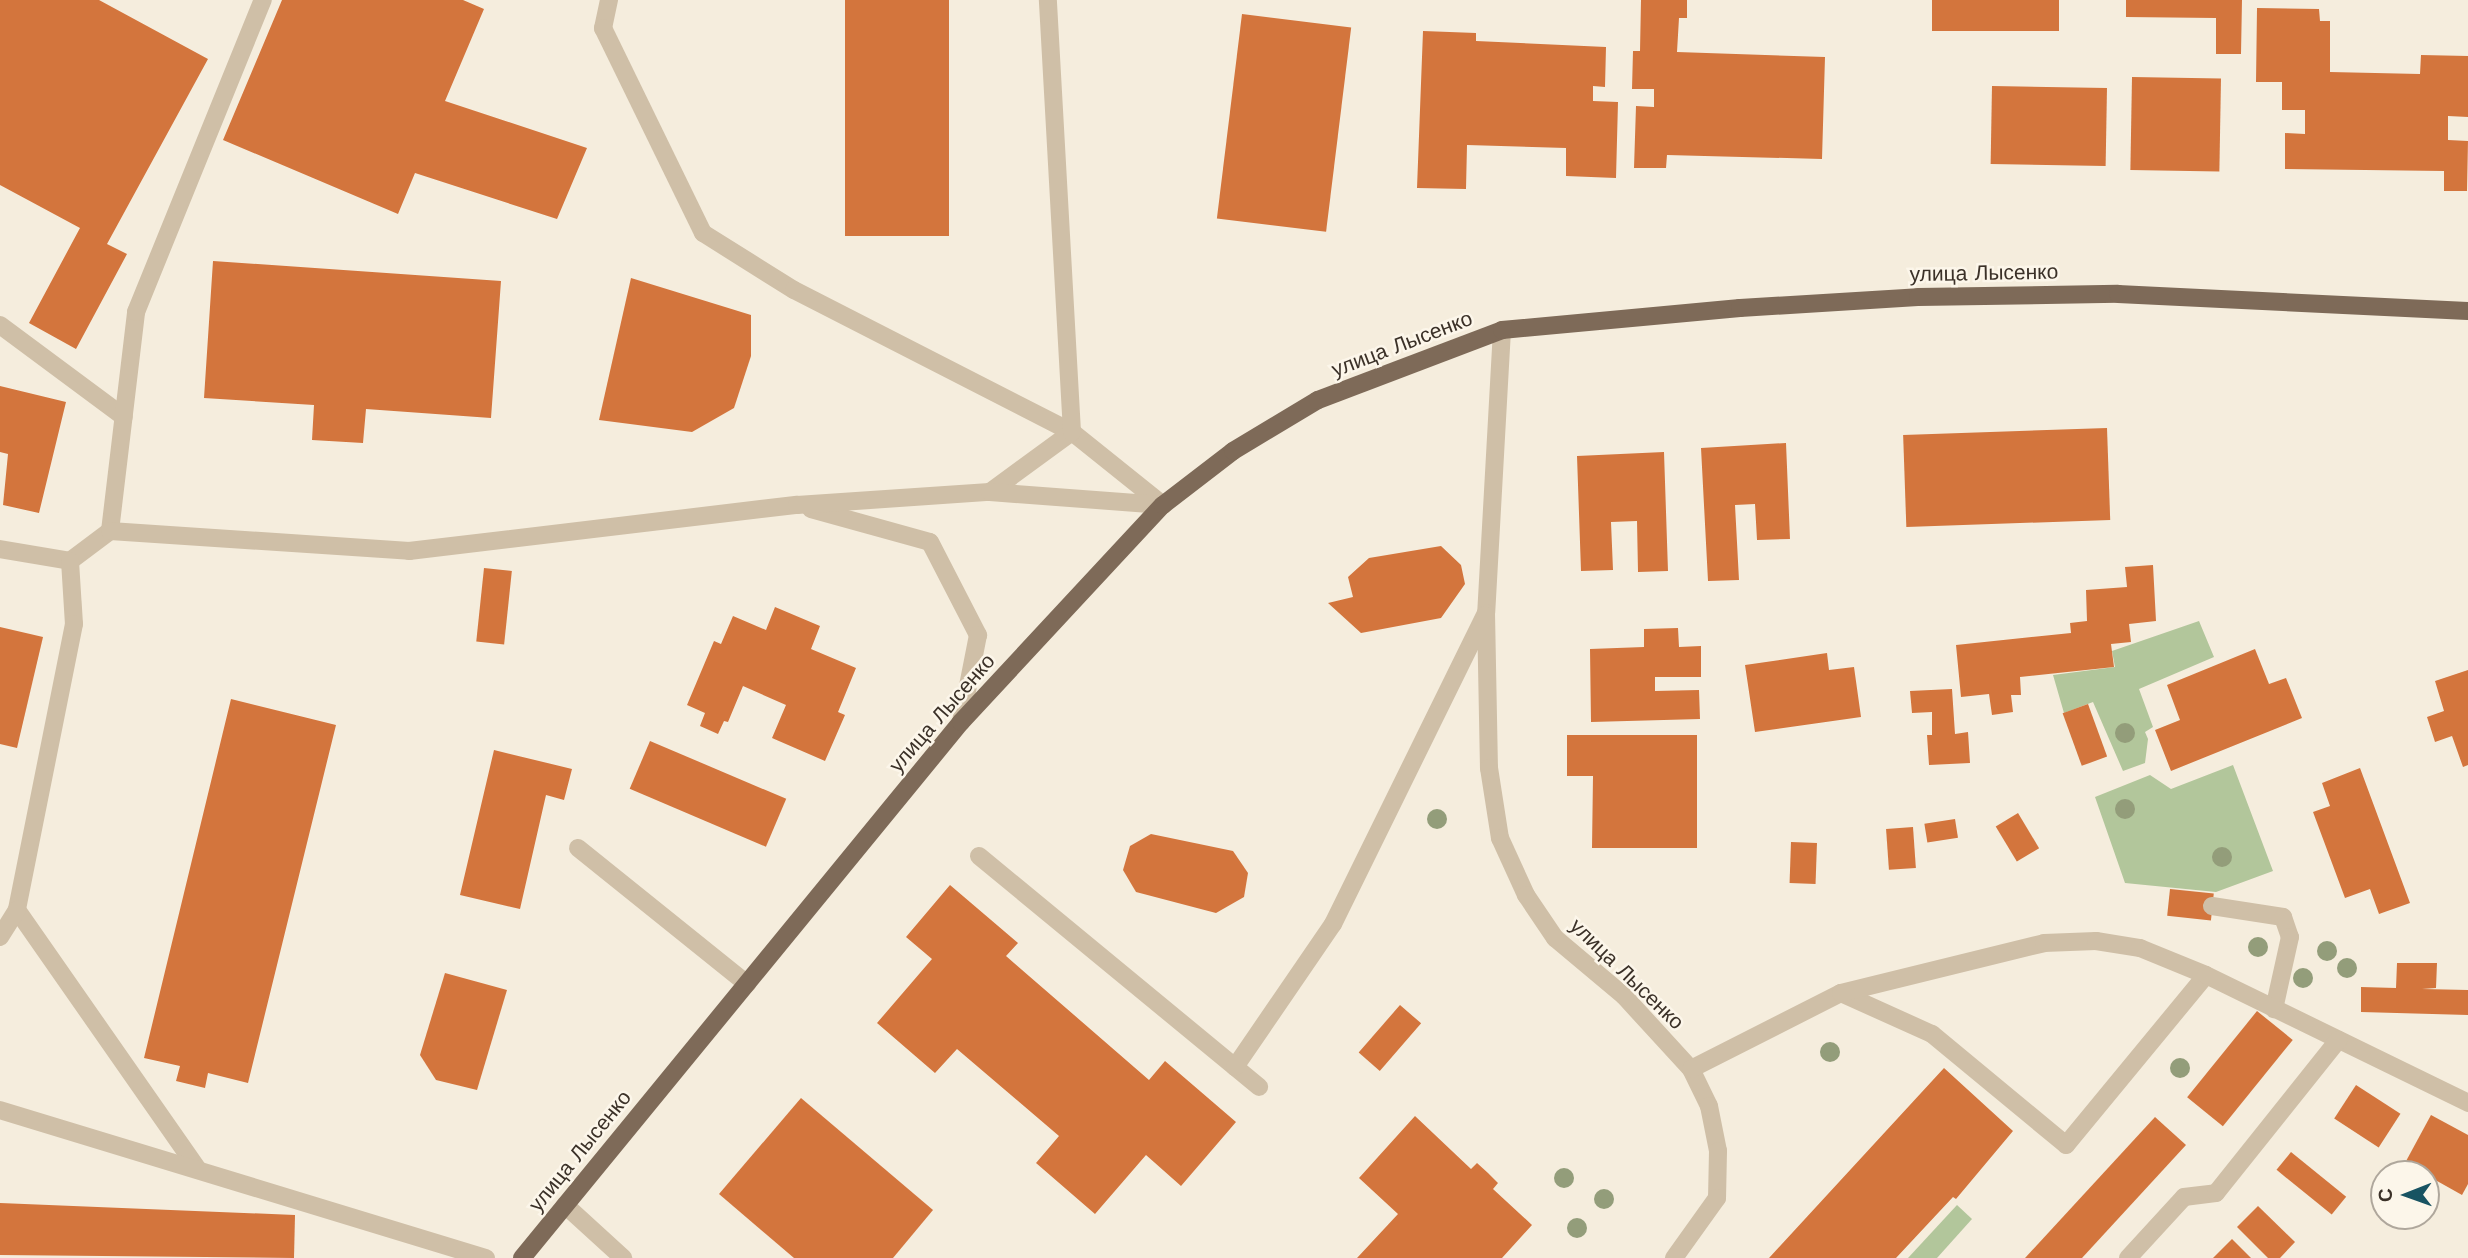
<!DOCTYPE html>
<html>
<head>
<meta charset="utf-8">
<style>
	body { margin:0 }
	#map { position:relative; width:2468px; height:1258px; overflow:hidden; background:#f5eddd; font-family:"Work Sans",sans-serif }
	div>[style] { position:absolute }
	.green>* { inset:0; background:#b2c69b }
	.building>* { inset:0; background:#d3753d; transform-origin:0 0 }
	.minor>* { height:18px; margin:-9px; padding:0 9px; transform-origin:9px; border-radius:9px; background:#cfbfa7 }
	.major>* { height:18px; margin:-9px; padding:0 9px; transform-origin:9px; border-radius:9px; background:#7e6a58 }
	.trees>* { width:20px; height:20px; margin:-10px; border-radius:50%; background:#939d7a }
	span { translate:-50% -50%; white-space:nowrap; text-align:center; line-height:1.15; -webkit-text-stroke:5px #fcf6ea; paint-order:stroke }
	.street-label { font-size:21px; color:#3b3128 }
	.north { position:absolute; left:2370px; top:1160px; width:70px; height:70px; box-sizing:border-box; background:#fcf6ea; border:2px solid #afa79c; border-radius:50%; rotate:269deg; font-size:19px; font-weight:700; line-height:28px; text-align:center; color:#3b3128 }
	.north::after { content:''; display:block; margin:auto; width:24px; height:32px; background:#185362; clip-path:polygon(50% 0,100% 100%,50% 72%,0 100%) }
</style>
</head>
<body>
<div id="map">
	<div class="green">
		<i style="clip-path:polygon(2199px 621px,2214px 657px,2139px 689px,2153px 727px,2145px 732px,2148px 739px,2145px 763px,2123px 771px,2093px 702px,2064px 713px,2053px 675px,2115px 667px,2112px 651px)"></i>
		<i style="clip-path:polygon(2233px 765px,2273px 871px,2216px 892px,2125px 883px,2095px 797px,2150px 775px,2171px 789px)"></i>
		<i style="clip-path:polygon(1957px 1205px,1972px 1219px,1937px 1258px,1908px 1258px)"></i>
	</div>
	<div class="building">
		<i style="clip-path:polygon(0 0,99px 0,208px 59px,107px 244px,127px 254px,76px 349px,29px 323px,80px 228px,0 185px)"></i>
		<i style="clip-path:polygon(282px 0,463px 0,484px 9px,445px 101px,587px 148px,557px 219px,415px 173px,398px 214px,223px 140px)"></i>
		<i style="left:845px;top:0;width:104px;height:236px"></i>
		<i style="clip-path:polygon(1641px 0,1687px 0,1687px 18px,1679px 18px,1677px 52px,1825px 57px,1822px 159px,1667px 155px,1666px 168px,1634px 168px,1636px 106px,1654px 107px,1654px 89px,1632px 89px,1633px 51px,1640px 51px)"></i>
		<i style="left:1932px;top:0;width:127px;height:31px"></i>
		<i style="clip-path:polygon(2126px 0,2242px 0,2241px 54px,2216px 54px,2216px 18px,2126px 17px)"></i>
		<i style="clip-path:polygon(2257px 8px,2319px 9px,2320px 21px,2330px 21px,2330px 72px,2420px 74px,2421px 55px,2468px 56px,2468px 117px,2448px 116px,2448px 140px,2468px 141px,2467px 191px,2444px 191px,2444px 171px,2285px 169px,2285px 133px,2305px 134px,2305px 110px,2282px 110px,2282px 82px,2256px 82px)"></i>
		<i style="left:1242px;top:14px;width:110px;height:206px;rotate:7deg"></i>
		<i style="clip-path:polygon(1423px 31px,1476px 33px,1476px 41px,1606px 47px,1605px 87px,1593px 86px,1593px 101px,1618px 102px,1616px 178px,1566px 176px,1566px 148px,1467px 145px,1466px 189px,1417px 188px)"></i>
		<i style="left:2132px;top:77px;width:89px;height:93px;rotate:1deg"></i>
		<i style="left:1992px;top:86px;width:115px;height:78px;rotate:1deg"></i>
		<i style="clip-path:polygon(213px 261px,501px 281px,491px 418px,366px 409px,363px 443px,312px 440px,314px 405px,204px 398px)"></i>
		<i style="clip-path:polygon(631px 278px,751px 315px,751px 356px,734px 408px,692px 432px,599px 420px)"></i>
		<i style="clip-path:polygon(0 386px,66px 402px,39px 513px,3px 505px,8px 454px,0 452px)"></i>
		<i style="left:2107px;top:428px;width:92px;height:204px;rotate:88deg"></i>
		<i style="clip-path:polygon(1786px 443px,1790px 539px,1757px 540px,1755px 504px,1735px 505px,1739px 580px,1708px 581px,1701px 448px)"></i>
		<i style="clip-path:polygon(1664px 452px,1668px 571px,1638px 572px,1637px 521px,1611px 522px,1613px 570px,1581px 571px,1577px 456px)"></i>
		<i style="clip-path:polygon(1441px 546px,1461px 565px,1465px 584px,1441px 618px,1361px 633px,1328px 603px,1353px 597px,1348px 577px,1369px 558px)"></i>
		<i style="clip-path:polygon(2153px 565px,2156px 621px,2129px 624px,2131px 642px,2111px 644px,2114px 667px,2020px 677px,2021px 695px,2011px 695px,2013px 712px,1992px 715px,1989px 694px,1961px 697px,1956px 645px,2071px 633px,2070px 623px,2087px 621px,2086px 590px,2127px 587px,2125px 567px)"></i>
		<i style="left:484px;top:568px;width:28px;height:74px;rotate:6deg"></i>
		<i style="clip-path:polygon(775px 607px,820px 626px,811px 649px,856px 668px,838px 712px,845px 715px,825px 761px,772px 738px,786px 705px,743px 686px,728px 722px,724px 721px,718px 734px,700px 726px,705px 713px,687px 705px,714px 641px,721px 644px,733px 616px,766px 630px)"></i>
		<i style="clip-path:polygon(0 627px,43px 637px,17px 748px,0 744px)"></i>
		<i style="clip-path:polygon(1678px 628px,1679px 647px,1701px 646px,1701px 677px,1655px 677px,1655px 691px,1699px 690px,1700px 719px,1591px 722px,1590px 649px,1644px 647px,1644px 629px)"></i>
		<i style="clip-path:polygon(2255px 649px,2269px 684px,2286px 678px,2302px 718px,2171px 771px,2155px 730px,2180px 720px,2167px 685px)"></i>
		<i style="clip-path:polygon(1827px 653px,1829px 670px,1854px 667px,1861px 717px,1755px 732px,1745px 665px)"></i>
		<i style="clip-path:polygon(2468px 670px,2468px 765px,2463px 767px,2452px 736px,2435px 742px,2427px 717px,2444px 711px,2435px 681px)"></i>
		<i style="clip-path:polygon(1952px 689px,1955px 734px,1968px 732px,1970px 763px,1929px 765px,1927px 735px,1932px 735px,1932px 712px,1912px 713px,1910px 691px)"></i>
		<i style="clip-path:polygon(231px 699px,336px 725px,248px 1083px,208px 1073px,205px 1088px,176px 1081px,180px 1066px,144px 1058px)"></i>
		<i style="left:2088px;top:704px;width:56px;height:27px;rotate:70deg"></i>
		<i style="clip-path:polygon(1567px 735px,1697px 735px,1697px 848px,1592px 848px,1593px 776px,1567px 776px)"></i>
		<i style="left:650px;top:741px;width:148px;height:52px;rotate:23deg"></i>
		<i style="clip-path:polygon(494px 750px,572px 769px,564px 800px,546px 795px,520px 909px,460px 895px)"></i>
		<i style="clip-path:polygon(2360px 768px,2410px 903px,2379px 914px,2370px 889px,2345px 898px,2313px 812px,2330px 806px,2322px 783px)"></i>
		<i style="left:2018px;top:813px;width:41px;height:26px;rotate:59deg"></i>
		<i style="left:1955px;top:819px;width:19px;height:31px;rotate:81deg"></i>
		<i style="left:1913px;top:827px;width:41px;height:27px;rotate:86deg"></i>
		<i style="clip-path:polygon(1151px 834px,1233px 851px,1248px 873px,1244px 897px,1216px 913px,1136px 892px,1123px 870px,1130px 846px)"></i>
		<i style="left:1791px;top:842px;width:26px;height:41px;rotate:2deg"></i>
		<i style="clip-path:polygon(950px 885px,1018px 943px,1006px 956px,1149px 1080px,1165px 1061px,1236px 1122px,1181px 1186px,1146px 1155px,1095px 1214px,1036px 1163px,1059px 1136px,957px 1049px,935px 1073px,877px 1023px,932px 959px,906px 937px)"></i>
		<i style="left:2170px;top:889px;width:44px;height:27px;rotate:6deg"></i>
		<i style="clip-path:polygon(2397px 963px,2437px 963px,2436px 988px,2422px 989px,2468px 990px,2468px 1015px,2361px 1012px,2361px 987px,2396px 988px)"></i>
		<i style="clip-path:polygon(445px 973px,507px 990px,477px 1090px,436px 1080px,420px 1055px)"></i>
		<i style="left:1400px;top:1005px;width:28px;height:63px;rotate:41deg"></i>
		<i style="left:2257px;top:1011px;width:46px;height:111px;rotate:39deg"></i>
		<i style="clip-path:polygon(1944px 1068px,2013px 1131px,1956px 1199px,1953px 1197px,1896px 1258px,1769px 1258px)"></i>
		<i style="left:2356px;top:1085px;width:53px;height:40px;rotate:33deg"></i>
		<i style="clip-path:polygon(801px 1098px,933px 1210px,893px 1258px,794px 1258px,719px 1194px)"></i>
		<i style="clip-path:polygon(2431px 1115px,2468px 1135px,2468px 1184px,2462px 1195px,2405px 1163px)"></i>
		<i style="clip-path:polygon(1415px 1116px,1471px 1169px,1477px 1163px,1488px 1173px,1498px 1183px,1493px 1189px,1532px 1225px,1502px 1258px,1357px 1258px,1398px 1214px,1359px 1178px)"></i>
		<i style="clip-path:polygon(2155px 1117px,2186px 1145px,2082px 1258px,2025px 1258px)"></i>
		<i style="left:2291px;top:1152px;width:71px;height:23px;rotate:39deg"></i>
		<i style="clip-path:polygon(0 1203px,295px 1215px,294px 1258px,0 1255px)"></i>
		<i style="clip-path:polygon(2258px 1206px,2295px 1242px,2280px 1258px,2268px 1258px,2237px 1227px)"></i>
		<i style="clip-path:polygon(2232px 1239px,2251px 1258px,2213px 1258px)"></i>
	</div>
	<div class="minor">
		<i style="left:609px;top:0;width:29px;rotate:102deg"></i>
		<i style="left:603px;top:28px;width:228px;rotate:64deg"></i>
		<i style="left:703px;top:233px;width:107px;rotate:32.1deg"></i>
		<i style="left:794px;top:290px;width:312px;rotate:27.1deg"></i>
		<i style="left:1072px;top:432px;width:117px;rotate:38.7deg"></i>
		<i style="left:0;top:325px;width:154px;rotate:36.6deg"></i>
		<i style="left:1502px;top:330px;width:283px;rotate:93.2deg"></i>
		<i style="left:1486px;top:613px;width:155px;rotate:88.9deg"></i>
		<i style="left:1489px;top:768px;width:71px;rotate:81.1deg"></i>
		<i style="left:1500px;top:838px;width:63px;rotate:65.5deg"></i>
		<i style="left:1526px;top:895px;width:52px;rotate:56deg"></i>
		<i style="left:1555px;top:938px;width:90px;rotate:40deg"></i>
		<i style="left:1624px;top:996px;width:99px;rotate:47.5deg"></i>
		<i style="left:1691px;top:1069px;width:41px;rotate:64.1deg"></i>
		<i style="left:1709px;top:1106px;width:46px;rotate:78.7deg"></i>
		<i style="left:1718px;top:1151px;width:47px;rotate:91.2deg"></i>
		<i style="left:1717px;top:1198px;width:74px;rotate:125.6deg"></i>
		<i style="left:990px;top:492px;width:102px;rotate:-36.2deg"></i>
		<i style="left:1072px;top:432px;width:433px;rotate:-93.2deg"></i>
		<i style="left:811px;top:509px;width:123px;rotate:15.5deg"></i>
		<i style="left:930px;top:542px;width:105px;rotate:62.7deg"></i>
		<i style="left:978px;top:635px;width:89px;rotate:101.1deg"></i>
		<i style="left:110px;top:531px;width:221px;rotate:-83.2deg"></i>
		<i style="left:136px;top:312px;width:337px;rotate:-67.9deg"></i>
		<i style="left:0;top:549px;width:71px;rotate:9.7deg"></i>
		<i style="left:70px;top:561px;width:50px;rotate:-36.9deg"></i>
		<i style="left:110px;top:531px;width:300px;rotate:3.8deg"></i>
		<i style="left:409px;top:551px;width:391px;rotate:-6.8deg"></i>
		<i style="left:797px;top:505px;width:193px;rotate:-3.9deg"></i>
		<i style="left:990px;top:492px;width:173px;rotate:4.3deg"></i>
		<i style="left:70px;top:561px;width:63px;rotate:86.4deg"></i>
		<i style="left:74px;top:624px;width:292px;rotate:101.3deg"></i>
		<i style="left:17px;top:910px;width:316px;rotate:55.1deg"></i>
		<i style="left:578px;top:848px;width:217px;rotate:38.8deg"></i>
		<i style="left:979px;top:856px;width:363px;rotate:39.5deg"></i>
		<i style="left:2212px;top:906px;width:72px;rotate:8.8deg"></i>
		<i style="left:2283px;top:917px;width:21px;rotate:71deg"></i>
		<i style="left:2290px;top:937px;width:74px;rotate:102.5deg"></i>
		<i style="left:0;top:937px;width:32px;rotate:-58deg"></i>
		<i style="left:1841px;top:993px;width:100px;rotate:24.3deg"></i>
		<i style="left:1932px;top:1034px;width:174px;rotate:39.6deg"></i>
		<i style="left:2066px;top:1145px;width:220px;rotate:-50.5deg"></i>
		<i style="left:1235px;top:1067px;width:173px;rotate:-55.6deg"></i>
		<i style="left:1333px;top:924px;width:344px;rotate:-63.8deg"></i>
		<i style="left:1691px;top:1069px;width:168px;rotate:-26.9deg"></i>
		<i style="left:1841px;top:993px;width:209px;rotate:-13.8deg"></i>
		<i style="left:2044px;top:943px;width:52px;rotate:-2.2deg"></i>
		<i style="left:2096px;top:941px;width:45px;rotate:9deg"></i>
		<i style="left:2140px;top:948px;width:71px;rotate:22.2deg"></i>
		<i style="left:2206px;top:975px;width:292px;rotate:26deg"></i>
		<i style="left:0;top:1110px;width:508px;rotate:16.94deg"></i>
		<i style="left:565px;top:1205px;width:79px;rotate:42.4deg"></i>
		<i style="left:2128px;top:1258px;width:83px;rotate:-47.4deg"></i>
		<i style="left:2184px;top:1197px;width:32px;rotate:-7deg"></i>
		<i style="left:2216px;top:1193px;width:196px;rotate:-51.4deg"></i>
	</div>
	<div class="major">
		<i style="left:522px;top:1258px;width:693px;rotate:-50.68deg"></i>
		<i style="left:961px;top:722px;width:296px;rotate:-47.1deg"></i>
		<i style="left:1163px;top:505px;width:88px;rotate:-37.6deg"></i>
		<i style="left:1233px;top:451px;width:99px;rotate:-31deg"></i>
		<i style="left:1318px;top:400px;width:197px;rotate:-20.8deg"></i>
		<i style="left:1502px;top:330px;width:239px;rotate:-5.3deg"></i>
		<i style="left:1740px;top:308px;width:178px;rotate:-3.5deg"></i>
		<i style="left:1918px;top:297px;width:200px;rotate:-0.9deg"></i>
		<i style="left:2118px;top:294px;width:350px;rotate:2.8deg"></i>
	</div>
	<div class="trees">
		<i style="left:2125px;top:733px"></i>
		<i style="left:2125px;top:809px"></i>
		<i style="left:1437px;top:819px"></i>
		<i style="left:2222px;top:857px"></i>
		<i style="left:2258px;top:947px"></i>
		<i style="left:2327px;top:951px"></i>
		<i style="left:2347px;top:968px"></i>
		<i style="left:2303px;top:978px"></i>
		<i style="left:1830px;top:1052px"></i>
		<i style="left:2180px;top:1068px"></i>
		<i style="left:1564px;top:1178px"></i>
		<i style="left:1604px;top:1199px"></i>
		<i style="left:1577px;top:1228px"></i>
	</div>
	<div class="street-label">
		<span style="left:1984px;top:273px;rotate:-1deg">улица Лысенко</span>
		<span style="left:1402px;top:344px;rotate:-21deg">улица Лысенко</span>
		<span style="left:942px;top:713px;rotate:-49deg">улица Лысенко</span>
		<span style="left:1627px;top:974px;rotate:44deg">улица Лысенко</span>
		<span style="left:580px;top:1151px;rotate:-51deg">улица Лысенко</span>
	</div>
	<div class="north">С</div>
</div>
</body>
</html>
